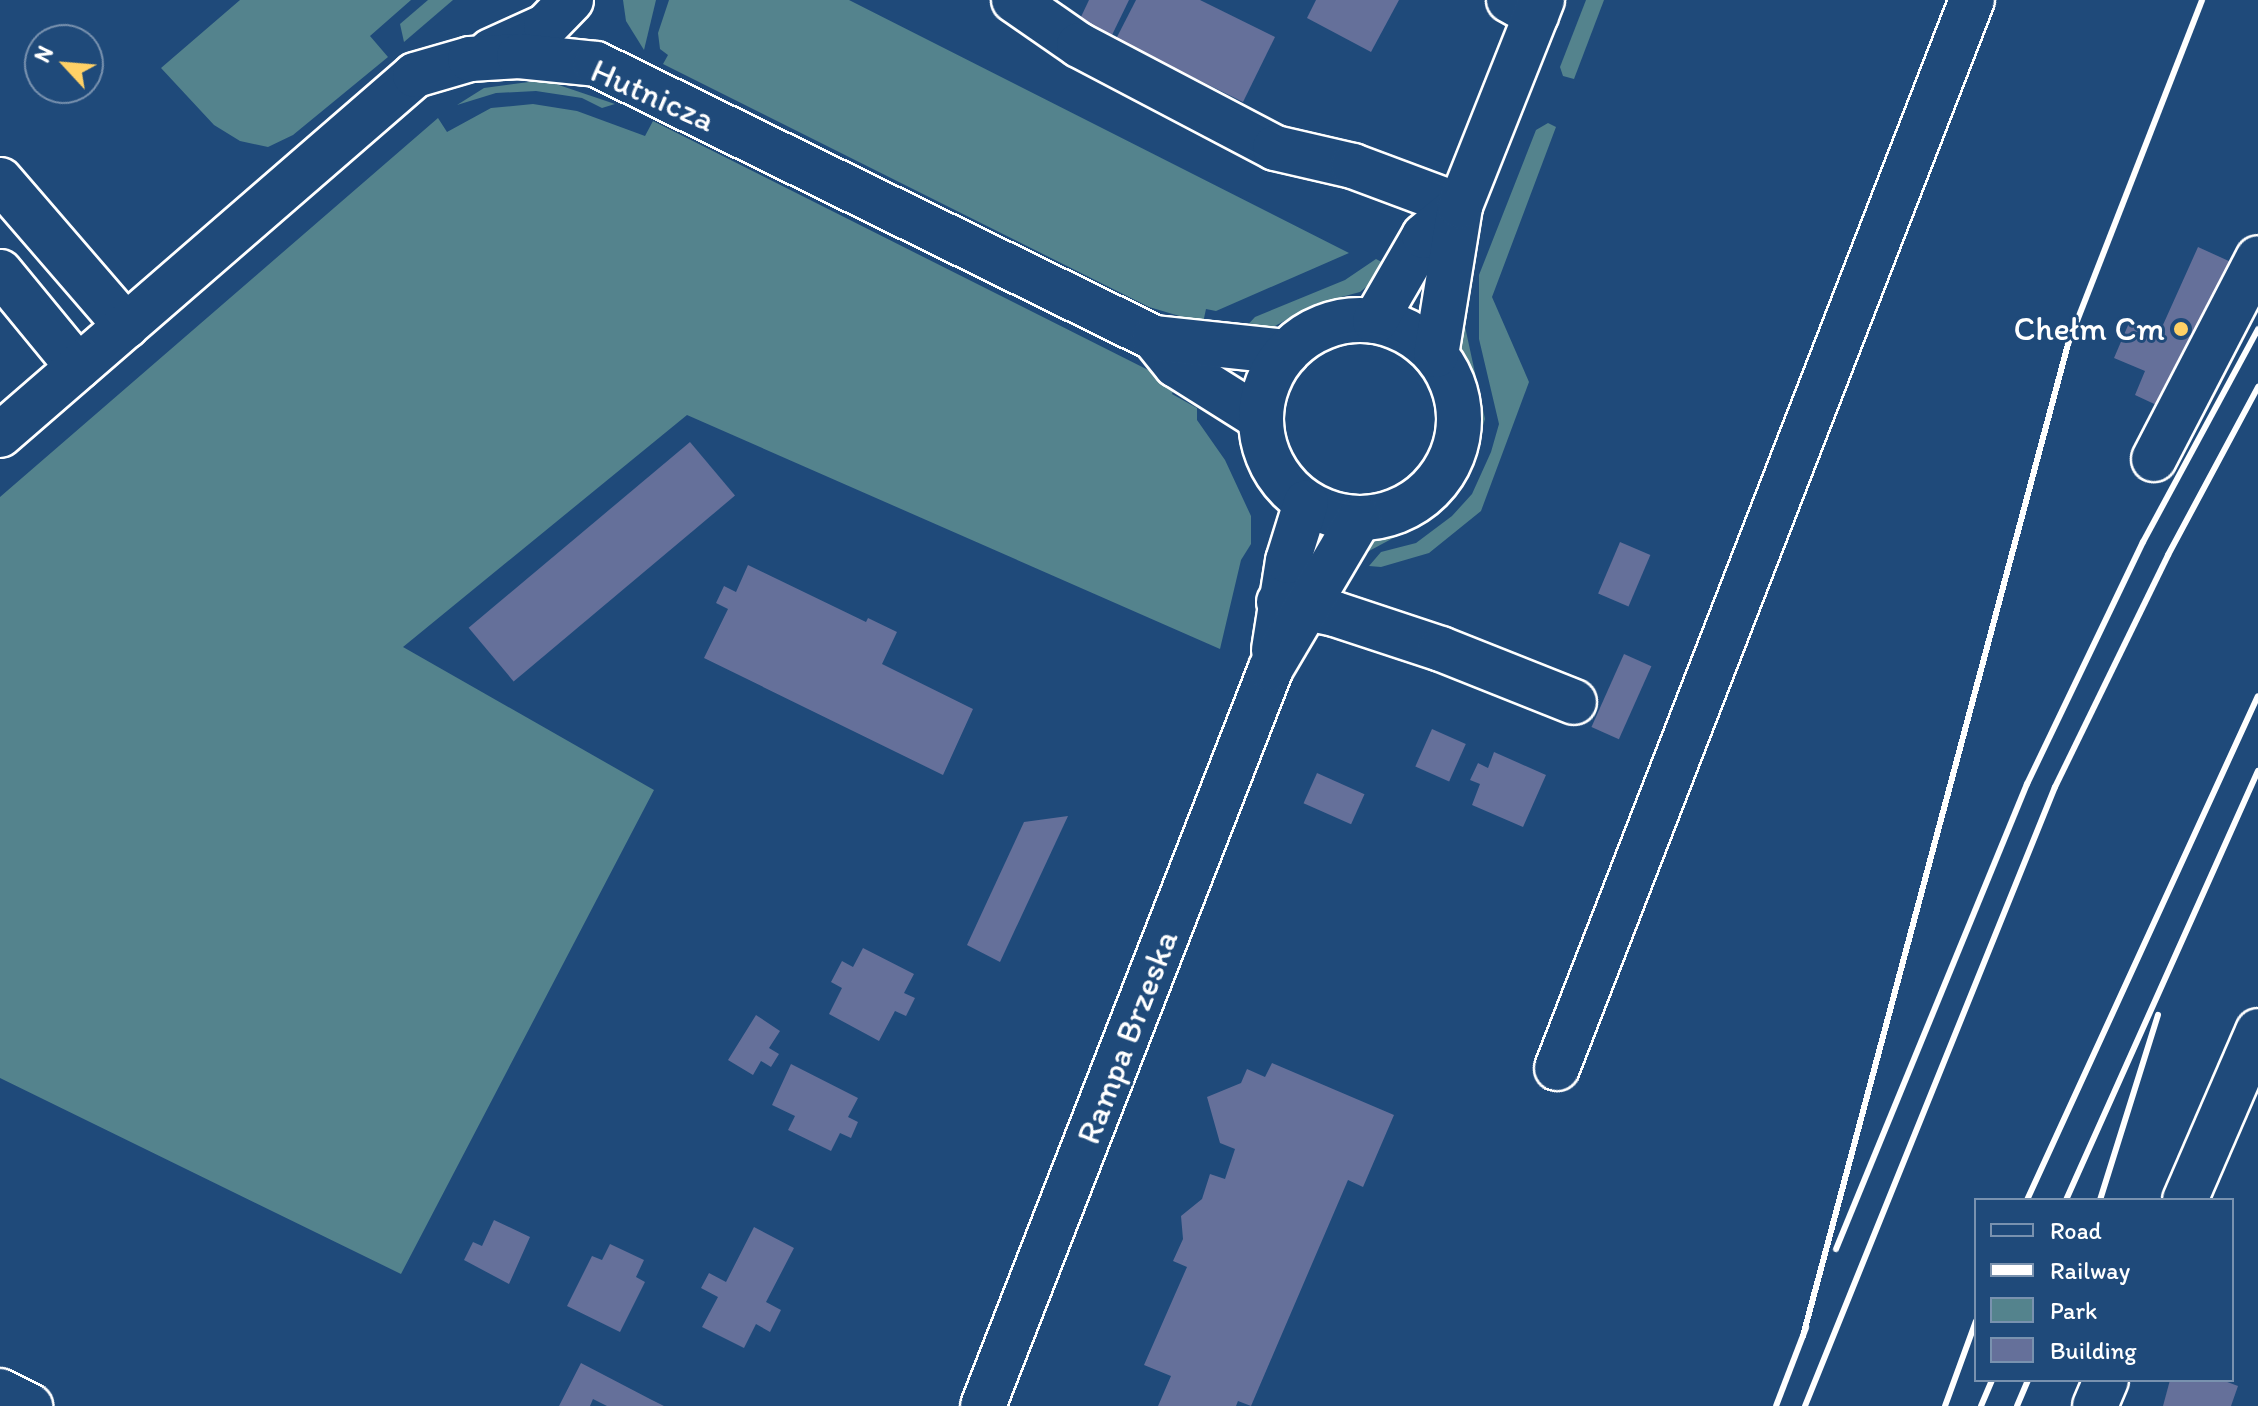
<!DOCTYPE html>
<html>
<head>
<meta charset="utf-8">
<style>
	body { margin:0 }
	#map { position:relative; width:2258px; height:1406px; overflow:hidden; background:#1f4a7a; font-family:Itim,sans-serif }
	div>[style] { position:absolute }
	.green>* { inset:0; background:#54838d }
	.building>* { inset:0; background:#65709a; transform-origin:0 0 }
	.roads { filter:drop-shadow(2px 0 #fff) drop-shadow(-2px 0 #fff) drop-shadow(0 2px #fff) drop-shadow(0 -2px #fff) }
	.minor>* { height:44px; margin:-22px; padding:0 22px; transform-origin:22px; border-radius:22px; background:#1f4a7a }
	.highway>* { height:44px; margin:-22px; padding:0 22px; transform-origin:22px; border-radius:22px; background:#1f4a7a }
	.highway>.ring { margin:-22px; padding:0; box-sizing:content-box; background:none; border:44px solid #1f4a7a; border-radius:50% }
	.rail>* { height:6px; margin:-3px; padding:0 3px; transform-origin:3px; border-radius:3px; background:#fff }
	.dots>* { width:22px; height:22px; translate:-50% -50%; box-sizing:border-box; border:4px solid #1f4a7a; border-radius:50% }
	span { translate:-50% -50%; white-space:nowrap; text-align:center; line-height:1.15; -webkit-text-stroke:6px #1f4a7a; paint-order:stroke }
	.street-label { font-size:34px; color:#fff }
	.poi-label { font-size:34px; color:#fff }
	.right { translate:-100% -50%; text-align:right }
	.legend { position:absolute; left:1974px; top:1198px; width:260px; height:184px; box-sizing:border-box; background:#1f4a7a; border:2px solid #7992af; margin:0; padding:10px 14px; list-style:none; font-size:24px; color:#fff }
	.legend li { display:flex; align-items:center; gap:16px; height:40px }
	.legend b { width:40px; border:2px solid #7992af }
	.north { position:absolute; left:24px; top:24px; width:80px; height:80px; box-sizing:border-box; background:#1f4a7a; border:2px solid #7992af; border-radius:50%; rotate:296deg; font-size:22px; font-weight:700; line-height:32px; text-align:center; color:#fff }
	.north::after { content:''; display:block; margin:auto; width:28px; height:36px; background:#ffd166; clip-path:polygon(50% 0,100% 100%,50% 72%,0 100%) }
</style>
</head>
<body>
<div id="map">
	<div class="green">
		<i style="clip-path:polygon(240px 0,411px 0,370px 36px,388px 57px,293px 135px,268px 147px,240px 141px,214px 125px,161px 68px)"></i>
		<i style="clip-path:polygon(428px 0,453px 0,404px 42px,400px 24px)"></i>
		<i style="clip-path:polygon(623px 0,656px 0,644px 50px,626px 21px)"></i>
		<i style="clip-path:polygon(669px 0,849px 0,1349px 253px,1216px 311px,1206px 309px,1203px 323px,1149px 307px,663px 64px,668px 55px,660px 49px,658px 33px)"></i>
		<i style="clip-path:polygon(1586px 0,1604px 0,1574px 79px,1563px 76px,1560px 67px)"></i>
		<i style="clip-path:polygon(544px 80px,615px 104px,602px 108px,582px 98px,536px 91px,496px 93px,457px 105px,484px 88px)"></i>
		<i style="clip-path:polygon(533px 104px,577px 111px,645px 136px,653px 121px,1176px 384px,1172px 394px,1197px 408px,1197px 420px,1225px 460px,1251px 516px,1251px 544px,1241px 560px,1220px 649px,687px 415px,403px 647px,654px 790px,401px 1274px,0 1078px,0 497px,438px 118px,447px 132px,491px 108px)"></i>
		<i style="clip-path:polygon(1548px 123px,1556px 127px,1492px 297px,1529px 382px,1481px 511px,1429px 553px,1381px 567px,1369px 566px,1381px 552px,1416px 543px,1452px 516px,1472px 494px,1491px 452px,1499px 424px,1479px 339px,1479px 275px,1536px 130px)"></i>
		<i style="clip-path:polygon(1376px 259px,1391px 267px,1360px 292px,1315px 304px,1275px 326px,1243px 330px,1255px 317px,1345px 280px)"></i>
		<i style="clip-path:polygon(1464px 322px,1485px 419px,1467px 480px,1438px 514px,1356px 558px,1379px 534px,1410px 521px,1441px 497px,1466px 458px,1475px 416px,1467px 375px,1457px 355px)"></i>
	</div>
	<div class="building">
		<i style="clip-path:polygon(1089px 0,1129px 0,1112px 35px,1080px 19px)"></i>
		<i style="clip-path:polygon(1136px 0,1200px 0,1275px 37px,1243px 102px,1116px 39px)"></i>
		<i style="clip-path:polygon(1316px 0,1399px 0,1371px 52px,1307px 18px)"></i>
		<i style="clip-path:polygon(2198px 247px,2231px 262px,2165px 409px,2135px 395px,2145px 371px,2114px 358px,2129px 323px,2158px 336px)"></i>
		<i style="left:690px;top:442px;width:70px;height:289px;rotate:50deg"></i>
		<i style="left:1620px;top:542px;width:33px;height:56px;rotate:23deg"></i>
		<i style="clip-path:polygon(748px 565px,866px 622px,868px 618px,897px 632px,882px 664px,973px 709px,943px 775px,704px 658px,728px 609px,716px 603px,724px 586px,736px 592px)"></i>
		<i style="left:1624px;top:654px;width:30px;height:80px;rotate:24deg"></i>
		<i style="left:1432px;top:729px;width:37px;height:41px;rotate:24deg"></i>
		<i style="clip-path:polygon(1494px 752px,1546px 775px,1523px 827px,1472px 805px,1480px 784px,1470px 780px,1478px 763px,1488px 768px)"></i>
		<i style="left:1317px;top:773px;width:52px;height:33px;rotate:24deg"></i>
		<i style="clip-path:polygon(1068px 816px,1000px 962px,967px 945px,1024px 822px)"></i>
		<i style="clip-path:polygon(863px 948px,914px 974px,904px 993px,915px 998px,906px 1016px,895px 1011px,879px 1041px,829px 1014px,842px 988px,831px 982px,842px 961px,853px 967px)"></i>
		<i style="clip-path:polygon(756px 1015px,780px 1031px,769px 1048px,779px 1054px,771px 1067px,761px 1061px,753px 1075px,728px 1060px)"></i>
		<i style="clip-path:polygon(1272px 1063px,1394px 1115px,1363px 1187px,1348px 1180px,1251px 1406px,1238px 1401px,1236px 1406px,1158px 1406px,1171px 1376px,1144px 1365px,1187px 1267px,1173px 1261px,1183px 1239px,1181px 1216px,1202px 1199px,1210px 1174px,1225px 1179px,1235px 1149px,1220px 1143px,1207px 1097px,1241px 1083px,1247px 1069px,1265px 1077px)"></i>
		<i style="clip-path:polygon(791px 1064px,858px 1098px,848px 1117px,858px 1122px,851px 1138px,840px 1133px,831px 1151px,788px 1130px,795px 1116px,772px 1105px)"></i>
		<i style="clip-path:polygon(494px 1220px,530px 1237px,509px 1284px,464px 1260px,473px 1242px,482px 1246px)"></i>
		<i style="clip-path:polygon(754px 1227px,794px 1248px,766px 1302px,781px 1310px,770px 1332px,756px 1324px,744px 1348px,702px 1327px,718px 1297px,701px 1288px,709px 1273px,726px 1282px)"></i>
		<i style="clip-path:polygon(610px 1244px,644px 1260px,636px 1277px,645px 1282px,620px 1332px,567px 1306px,592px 1256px,602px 1260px)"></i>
		<i style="clip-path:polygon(581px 1363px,650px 1399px,664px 1406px,607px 1406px,593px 1399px,590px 1406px,559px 1406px)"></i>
		<i style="clip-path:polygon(2170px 1380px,2222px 1380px,2238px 1386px,2231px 1406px,2163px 1406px)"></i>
	</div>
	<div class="roads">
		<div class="minor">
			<i style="left:1014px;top:0;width:79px;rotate:34.7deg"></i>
			<i style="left:1079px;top:45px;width:221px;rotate:27.7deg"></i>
			<i style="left:1275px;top:148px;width:80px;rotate:13deg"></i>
			<i style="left:1353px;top:166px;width:114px;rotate:20.5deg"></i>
			<i style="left:1509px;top:0;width:31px;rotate:29deg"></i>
			<i style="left:491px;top:51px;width:60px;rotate:-24.4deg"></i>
			<i style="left:546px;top:26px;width:36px;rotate:-46deg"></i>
			<i style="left:0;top:180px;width:193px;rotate:49.2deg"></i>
			<i style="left:0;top:272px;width:123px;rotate:50.6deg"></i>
			<i style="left:1154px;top:338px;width:35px;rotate:51deg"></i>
			<i style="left:1176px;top:365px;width:99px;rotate:32.2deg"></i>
			<i style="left:0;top:435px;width:549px;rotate:-40.94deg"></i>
			<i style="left:415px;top:75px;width:57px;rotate:-16.2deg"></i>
			<i style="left:470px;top:59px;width:49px;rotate:-3.5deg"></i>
			<i style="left:519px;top:56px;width:77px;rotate:5.9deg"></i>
			<i style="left:596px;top:64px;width:622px;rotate:26.15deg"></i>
			<i style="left:1154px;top:338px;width:134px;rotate:6deg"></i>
			<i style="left:2154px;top:459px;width:226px;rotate:-62.6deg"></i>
			<i style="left:1279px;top:602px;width:57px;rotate:12.1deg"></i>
			<i style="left:1335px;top:614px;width:112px;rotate:18.3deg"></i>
			<i style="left:1441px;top:649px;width:143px;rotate:21.7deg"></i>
			<i style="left:1557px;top:1068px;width:1146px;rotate:-68.77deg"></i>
			<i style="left:2185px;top:1200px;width:184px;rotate:-66.6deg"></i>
			<i style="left:0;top:1391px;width:34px;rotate:27deg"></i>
			<i style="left:2095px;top:1406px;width:28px;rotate:-67deg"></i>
		</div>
		<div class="highway">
			<i class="ring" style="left:1261px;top:320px;width:154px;height:154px"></i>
			<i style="left:1375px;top:321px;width:98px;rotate:-60deg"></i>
			<i style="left:1424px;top:236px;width:47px;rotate:-39.8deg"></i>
			<i style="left:1436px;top:355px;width:151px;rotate:-80.8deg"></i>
			<i style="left:1460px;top:206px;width:222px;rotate:-68.3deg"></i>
			<i style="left:1274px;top:650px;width:90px;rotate:-81.1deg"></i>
			<i style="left:1288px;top:561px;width:61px;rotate:-72.8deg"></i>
			<i style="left:983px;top:1406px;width:792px;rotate:-68.68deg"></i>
			<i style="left:1271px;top:668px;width:173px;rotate:-59.4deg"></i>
		</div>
	</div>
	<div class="rail">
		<i style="left:2027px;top:1200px;width:554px;rotate:-65.38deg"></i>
		<i style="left:2066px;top:1200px;width:470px;rotate:-65.9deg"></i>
		<i style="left:2100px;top:1200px;width:194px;rotate:-72.6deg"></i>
		<i style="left:1836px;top:1249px;width:503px;rotate:-67.67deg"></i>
		<i style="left:2027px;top:784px;width:268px;rotate:-64.4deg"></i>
		<i style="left:2143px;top:542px;width:242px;rotate:-61.6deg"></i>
		<i style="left:1803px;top:1336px;width:1027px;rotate:-75.04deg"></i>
		<i style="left:2068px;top:344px;width:369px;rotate:-68.7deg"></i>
		<i style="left:1776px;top:1406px;width:84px;rotate:-69deg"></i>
		<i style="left:1805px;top:1406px;width:668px;rotate:-68.01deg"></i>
		<i style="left:2055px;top:787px;width:258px;rotate:-64deg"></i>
		<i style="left:2168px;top:555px;width:191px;rotate:-61.8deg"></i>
		<i style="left:1945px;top:1406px;width:90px;rotate:-70deg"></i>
		<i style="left:1981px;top:1406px;width:28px;rotate:-67deg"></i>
		<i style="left:2017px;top:1406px;width:28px;rotate:-67deg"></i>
	</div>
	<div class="dots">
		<i style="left:2181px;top:329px;background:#ffd166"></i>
	</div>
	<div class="street-label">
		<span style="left:653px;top:95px;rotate:24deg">Hutnicza</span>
		<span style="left:1127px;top:1037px;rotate:-69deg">Rampa Brzeska</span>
	</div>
	<div class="poi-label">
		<span class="right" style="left:2165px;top:329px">Chełm Cm</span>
	</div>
	<ul class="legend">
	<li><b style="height:10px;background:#1f4a7a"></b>Road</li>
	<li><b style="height:10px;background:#fff"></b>Railway</li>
	<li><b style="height:22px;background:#54838d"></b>Park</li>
	<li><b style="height:22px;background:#65709a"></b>Building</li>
	</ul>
	<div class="north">N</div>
</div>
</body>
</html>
